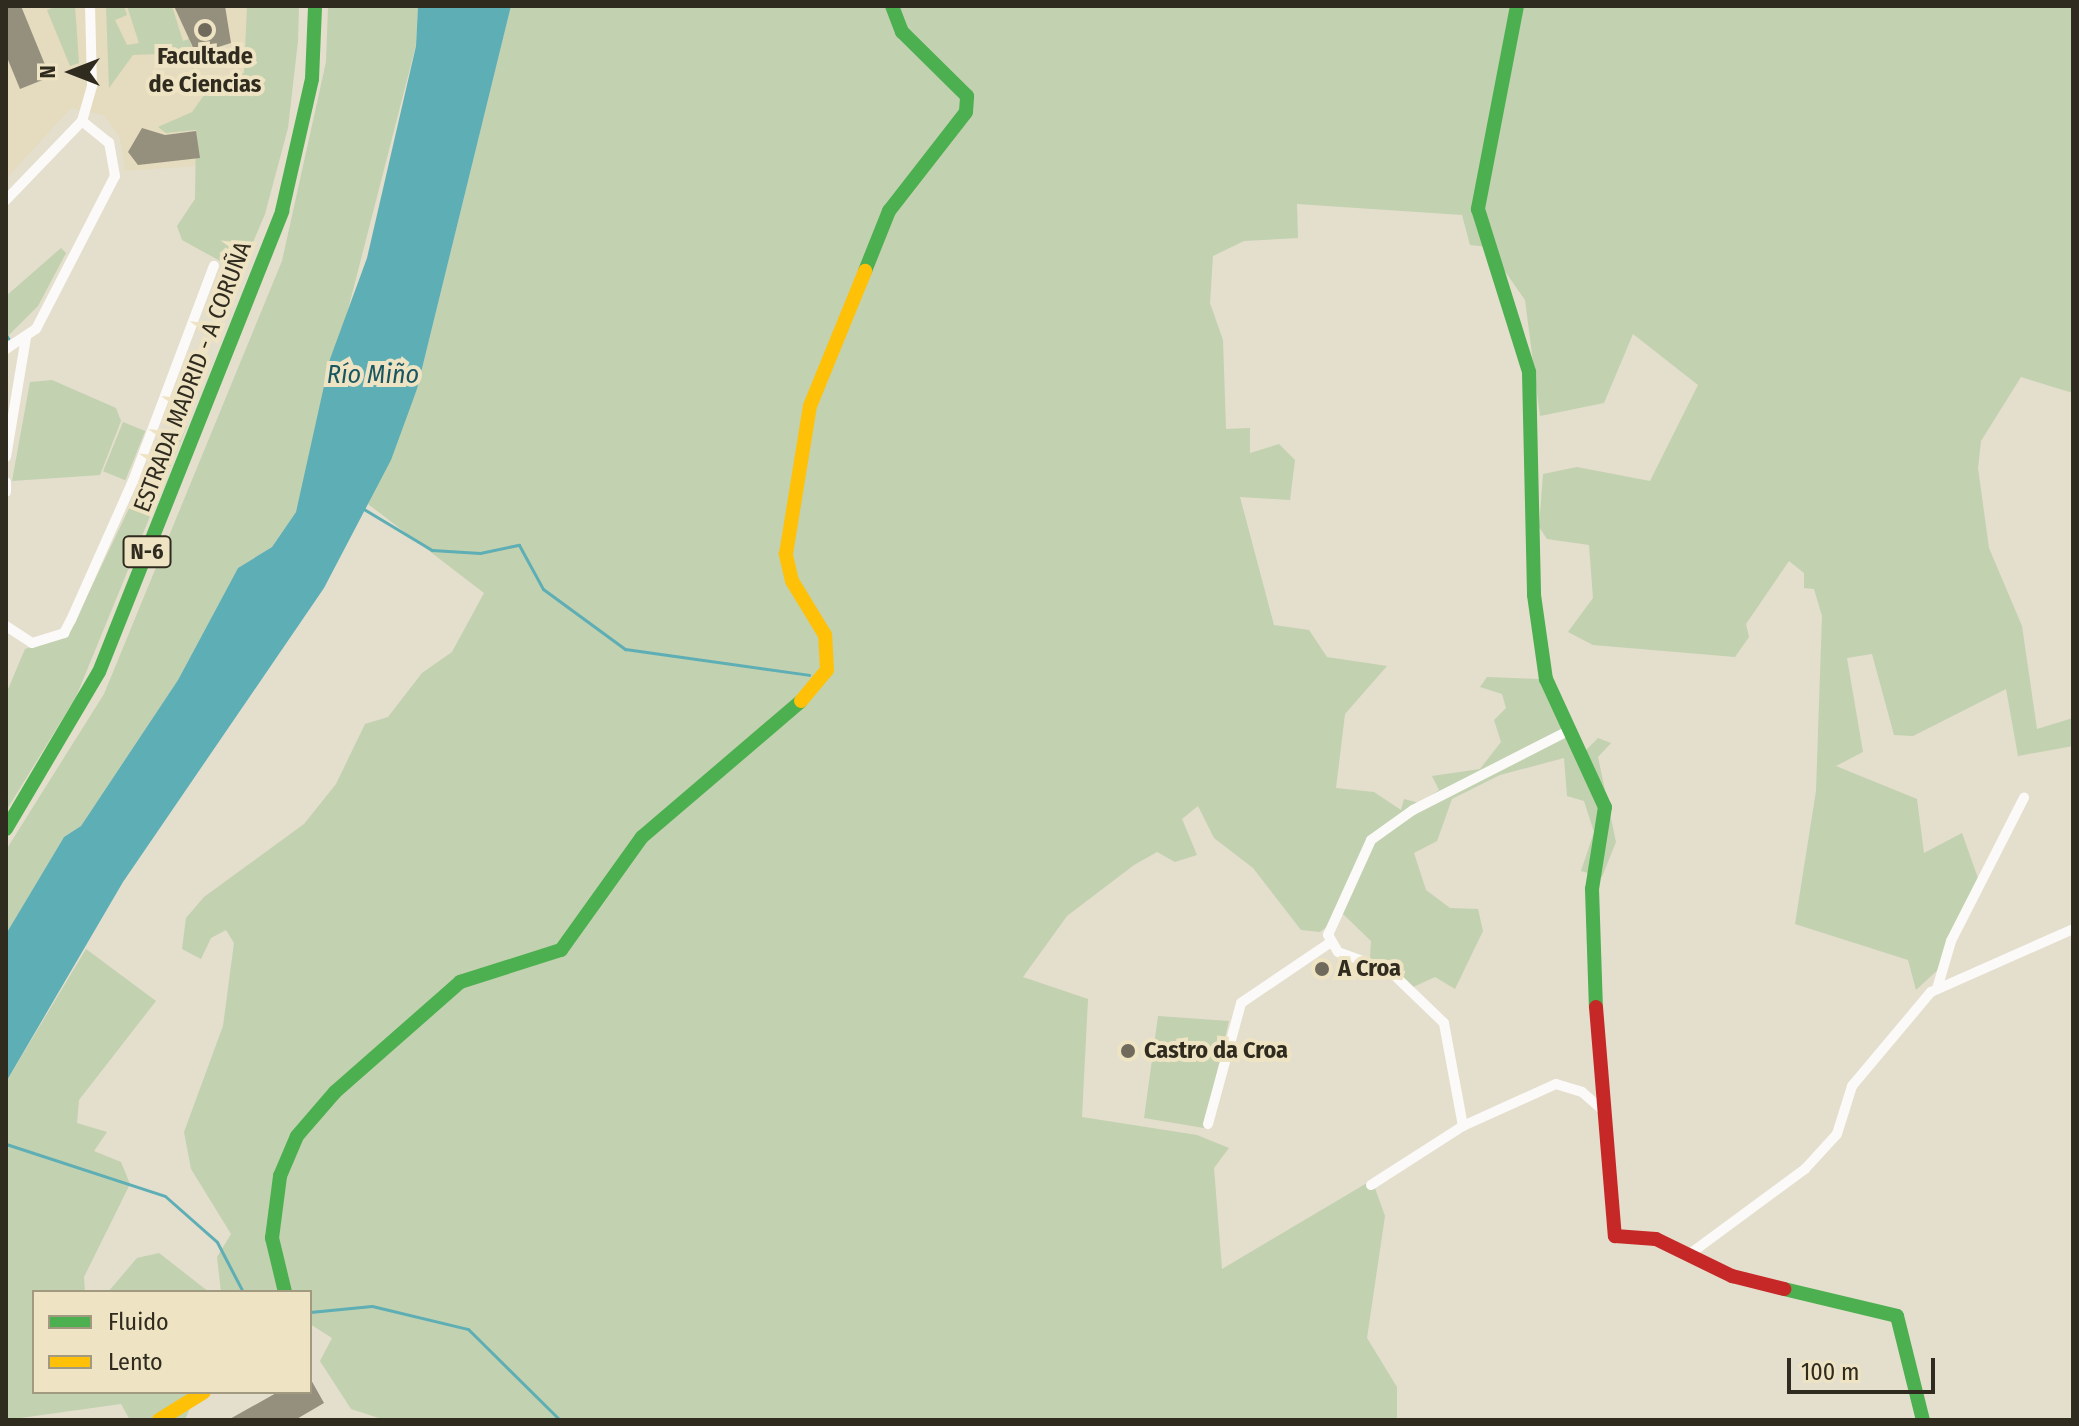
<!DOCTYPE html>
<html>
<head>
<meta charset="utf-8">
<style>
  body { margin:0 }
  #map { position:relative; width:2079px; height:1426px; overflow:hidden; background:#e4decd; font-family:"Fira Sans Condensed",sans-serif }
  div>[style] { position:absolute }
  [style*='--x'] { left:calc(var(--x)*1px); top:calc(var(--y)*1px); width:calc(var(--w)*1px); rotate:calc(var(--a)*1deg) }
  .built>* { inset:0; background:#e5dbbe }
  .green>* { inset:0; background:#c2d1af; transform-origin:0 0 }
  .water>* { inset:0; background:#5eaeb5 }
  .stream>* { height:3px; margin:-1.5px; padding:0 1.5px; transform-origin:1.5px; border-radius:1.5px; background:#5eaeb5 }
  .building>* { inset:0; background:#958f7d }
  .street>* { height:10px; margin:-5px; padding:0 5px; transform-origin:5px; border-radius:5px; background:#fbfaf8 }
  .fast>* { height:14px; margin:-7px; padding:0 7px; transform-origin:7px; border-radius:7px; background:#4caf50 }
  .slow>* { height:14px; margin:-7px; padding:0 7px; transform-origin:7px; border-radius:7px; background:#ffc107 }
  .jam>* { height:14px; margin:-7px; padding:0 7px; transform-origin:7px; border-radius:7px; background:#c62828 }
  .dots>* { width:22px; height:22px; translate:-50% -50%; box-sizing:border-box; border:4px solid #eee3c3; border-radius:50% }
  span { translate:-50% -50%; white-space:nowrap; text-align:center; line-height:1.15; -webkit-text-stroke:8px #eee3c3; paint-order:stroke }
  .shield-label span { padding:2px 6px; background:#eee3c3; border:2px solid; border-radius:6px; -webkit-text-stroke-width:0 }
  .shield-label { font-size:22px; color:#302b1f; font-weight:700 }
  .poi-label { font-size:24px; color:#302b1f; font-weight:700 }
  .left { translate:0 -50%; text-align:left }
  .street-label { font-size:24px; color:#302b1f }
  .water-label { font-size:26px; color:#195660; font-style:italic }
  .frame { position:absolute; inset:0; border:8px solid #302b1f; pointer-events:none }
  .legend { position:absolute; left:32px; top:1290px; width:280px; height:104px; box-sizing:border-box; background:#eee3c3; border:2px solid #a29981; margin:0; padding:10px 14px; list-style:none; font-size:24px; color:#302b1f }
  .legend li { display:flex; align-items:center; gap:16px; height:40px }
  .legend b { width:40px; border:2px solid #a29981 }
  .north { position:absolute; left:32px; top:32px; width:80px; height:80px; -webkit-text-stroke:6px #eee3c3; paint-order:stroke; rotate:270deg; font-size:22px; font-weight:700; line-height:32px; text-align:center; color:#302b1f }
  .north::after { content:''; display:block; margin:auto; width:28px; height:36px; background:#302b1f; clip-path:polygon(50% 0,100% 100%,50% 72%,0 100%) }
  .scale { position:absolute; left:1787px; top:1358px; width:148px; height:36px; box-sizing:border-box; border:4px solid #302b1f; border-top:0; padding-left:10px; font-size:24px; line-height:28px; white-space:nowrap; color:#302b1f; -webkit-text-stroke:6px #eee3c3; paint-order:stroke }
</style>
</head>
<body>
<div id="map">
  <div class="built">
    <i style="clip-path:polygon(6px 6px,247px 6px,244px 73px,213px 84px,192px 112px,197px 166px,125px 171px,120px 138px,104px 115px,71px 108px,6px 179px)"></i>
  </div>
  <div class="green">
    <i style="clip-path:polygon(57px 6px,75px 6px,79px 63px,70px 66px,47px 10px)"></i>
    <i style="clip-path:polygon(106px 6px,124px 6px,127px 15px,115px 20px,127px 45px,139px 43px,127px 6px,172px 6px,183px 41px,189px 39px,195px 56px,210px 51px,213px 58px,192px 69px,186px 53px,133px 55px,109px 88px)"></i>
    <i style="clip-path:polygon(247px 6px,299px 6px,298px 41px,288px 128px,265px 214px,219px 322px,222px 262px,182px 240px,177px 226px,195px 199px,196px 130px,166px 133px,158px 127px,192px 112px,212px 84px,244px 73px)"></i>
    <i style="clip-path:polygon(328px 6px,418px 6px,416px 45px,296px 512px,272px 547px,238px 568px,178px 680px,81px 826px,64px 837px,6px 934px,6px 850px,104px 694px,282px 261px,326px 62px)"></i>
    <i style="clip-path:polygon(511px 6px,2073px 6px,2073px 393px,2021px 377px,1981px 441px,1978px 468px,1989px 548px,2022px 626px,2037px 729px,2073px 718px,2073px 746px,2018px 756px,2006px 689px,1913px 736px,1894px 735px,1872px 654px,1847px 658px,1863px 752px,1836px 766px,1917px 799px,1924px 853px,1962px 833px,1979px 881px,1943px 965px,1916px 990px,1908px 960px,1795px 924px,1816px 791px,1822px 616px,1814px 589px,1804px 588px,1804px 573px,1789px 561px,1746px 624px,1749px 637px,1735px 657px,1593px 645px,1568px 632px,1593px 598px,1589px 545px,1547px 539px,1539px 527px,1543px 474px,1577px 467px,1650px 481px,1698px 385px,1633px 334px,1604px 403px,1540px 416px,1525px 300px,1488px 247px,1470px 245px,1462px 215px,1297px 204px,1298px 238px,1244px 241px,1213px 256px,1210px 303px,1223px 340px,1226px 429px,1250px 428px,1250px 453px,1279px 444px,1295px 460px,1290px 500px,1240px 497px,1274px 625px,1309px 630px,1327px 657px,1387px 666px,1345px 714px,1336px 788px,1374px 792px,1401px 810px,1404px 799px,1419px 803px,1439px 790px,1432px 776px,1480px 769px,1501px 742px,1494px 720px,1506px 708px,1502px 694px,1480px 687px,1487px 677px,1540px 679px,1585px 751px,1598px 738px,1611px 743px,1598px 757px,1616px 842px,1602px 877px,1581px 871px,1594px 832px,1584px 801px,1567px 796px,1564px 758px,1500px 775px,1452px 799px,1437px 841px,1414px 853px,1426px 890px,1450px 908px,1478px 909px,1483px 931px,1455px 989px,1435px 977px,1411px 988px,1370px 958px,1371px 941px,1343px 914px,1320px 932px,1301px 930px,1253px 868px,1214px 838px,1198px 806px,1182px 819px,1197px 855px,1175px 862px,1157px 852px,1134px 865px,1067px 916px,1023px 977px,1088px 999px,1082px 1117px,1197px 1135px,1229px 1148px,1214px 1168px,1222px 1269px,1372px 1180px,1385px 1216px,1367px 1338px,1397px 1387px,1397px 1420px,385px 1420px,351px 1409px,320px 1361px,332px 1338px,310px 1324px,310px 1292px,221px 1292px,217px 1257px,231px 1234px,191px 1169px,184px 1132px,223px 1026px,234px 943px,226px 930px,211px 938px,201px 959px,182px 949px,186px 918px,204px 897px,304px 824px,336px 784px,365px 724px,388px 717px,422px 673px,452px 652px,484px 593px,368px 504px,417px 389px)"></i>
    <i style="clip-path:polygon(61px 248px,66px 253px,38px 306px,6px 338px,6px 296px)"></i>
    <i style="clip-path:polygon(52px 380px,116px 408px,121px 421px,100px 475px,12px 481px,30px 382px)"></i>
    <i style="left:123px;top:422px;width:24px;height:53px;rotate:22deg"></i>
    <i style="clip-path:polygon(187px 426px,76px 697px,6px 811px,6px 694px,25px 649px,70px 632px,165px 433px)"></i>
    <i style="clip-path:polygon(86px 949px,156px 1001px,79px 1100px,77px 1123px,107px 1132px,94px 1151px,121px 1162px,130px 1184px,84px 1277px,85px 1292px,34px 1292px,34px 1392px,196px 1392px,185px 1420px,130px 1420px,121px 1404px,6px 1420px,6px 1082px)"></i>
    <i style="clip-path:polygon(1158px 1016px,1229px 1021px,1204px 1128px,1144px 1118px)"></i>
    <i style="clip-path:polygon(159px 1253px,209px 1292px,108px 1292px,137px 1258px)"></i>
  </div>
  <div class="water">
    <i style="clip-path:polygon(418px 6px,511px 6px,417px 389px,391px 460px,324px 588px,123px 882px,6px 1082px,6px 934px,64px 837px,81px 826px,178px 680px,238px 568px,272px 547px,296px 512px,330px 359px,367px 258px,416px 46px)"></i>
  </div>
  <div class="stream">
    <i style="--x:6;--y:335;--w:4;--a:56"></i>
    <i style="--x:362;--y:508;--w:82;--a:31"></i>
    <i style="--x:432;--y:550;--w:48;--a:3.6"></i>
    <i style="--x:480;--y:553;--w:40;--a:-12"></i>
    <i style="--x:519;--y:545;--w:50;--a:61.4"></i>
    <i style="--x:543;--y:589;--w:102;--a:36.2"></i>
    <i style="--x:625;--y:649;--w:186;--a:8"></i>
    <i style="--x:6;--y:1144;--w:167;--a:18.1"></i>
    <i style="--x:165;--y:1196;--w:69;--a:41.5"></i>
    <i style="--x:217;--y:1242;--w:56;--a:62.5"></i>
    <i style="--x:310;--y:1312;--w:62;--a:-5.5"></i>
    <i style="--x:372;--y:1306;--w:99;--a:13.5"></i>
    <i style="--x:468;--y:1329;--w:129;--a:44.7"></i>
  </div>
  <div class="building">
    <i style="clip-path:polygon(6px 6px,21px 6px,50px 77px,20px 89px,6px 55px)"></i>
    <i style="clip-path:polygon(174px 6px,225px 6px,231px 43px,196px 54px)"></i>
    <i style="clip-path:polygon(142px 128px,165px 135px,196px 131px,200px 158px,138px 165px,128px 152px)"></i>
    <i style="clip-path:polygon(310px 1378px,324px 1403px,295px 1420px,228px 1420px,278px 1392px,310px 1392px)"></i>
  </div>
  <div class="street">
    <i style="--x:6;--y:200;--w:110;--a:-46.1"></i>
    <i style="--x:82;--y:121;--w:36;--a:-74"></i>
    <i style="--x:92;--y:86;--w:80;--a:-91.4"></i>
    <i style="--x:6;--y:349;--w:36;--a:-34"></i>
    <i style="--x:36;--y:329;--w:172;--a:-62.7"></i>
    <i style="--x:115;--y:176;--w:34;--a:-100"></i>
    <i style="--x:109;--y:143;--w:35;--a:-141"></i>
    <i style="--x:6;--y:457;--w:122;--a:-80.5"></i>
    <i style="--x:6;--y:482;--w:10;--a:90"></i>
    <i style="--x:6;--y:626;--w:31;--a:33"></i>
    <i style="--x:32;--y:643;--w:34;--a:-17"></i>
    <i style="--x:64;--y:633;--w:15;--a:-62"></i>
    <i style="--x:71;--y:620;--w:152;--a:-66"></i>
    <i style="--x:133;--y:481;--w:230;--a:-69.4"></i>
    <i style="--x:1937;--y:989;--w:50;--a:-73.7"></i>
    <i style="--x:1951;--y:941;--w:161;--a:-63"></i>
    <i style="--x:1208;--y:1124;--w:125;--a:-74.7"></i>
    <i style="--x:1241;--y:1003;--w:105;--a:-34.1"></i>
    <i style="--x:1463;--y:1126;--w:105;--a:-100.5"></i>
    <i style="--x:1444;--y:1023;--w:75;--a:-136.1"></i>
    <i style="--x:1390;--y:971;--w:55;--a:-159.9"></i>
    <i style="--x:1338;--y:952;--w:20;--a:-120"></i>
    <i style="--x:1328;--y:935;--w:104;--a:-65.6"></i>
    <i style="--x:1371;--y:840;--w:52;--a:-35.5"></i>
    <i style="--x:1413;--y:810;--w:172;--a:-27"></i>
    <i style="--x:1371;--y:1185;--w:109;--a:-32.7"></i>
    <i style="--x:1463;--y:1126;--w:102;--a:-24.3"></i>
    <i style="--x:1556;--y:1084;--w:27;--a:17"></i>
    <i style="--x:1582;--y:1092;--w:29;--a:41"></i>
    <i style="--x:1691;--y:1253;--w:142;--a:-36.4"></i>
    <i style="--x:1805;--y:1169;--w:47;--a:-47.6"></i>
    <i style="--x:1837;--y:1134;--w:50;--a:-72.6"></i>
    <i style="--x:1852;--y:1086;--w:123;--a:-50"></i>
    <i style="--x:1931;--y:992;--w:155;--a:-23.9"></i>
  </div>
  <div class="fast">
    <i style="--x:1517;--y:6;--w:207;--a:100.9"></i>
    <i style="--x:1478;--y:209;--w:171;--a:72.6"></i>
    <i style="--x:1529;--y:372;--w:223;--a:88.7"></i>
    <i style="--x:1534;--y:595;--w:85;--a:81.9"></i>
    <i style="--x:1546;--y:679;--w:141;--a:65.3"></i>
    <i style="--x:1605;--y:807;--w:83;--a:99"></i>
    <i style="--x:1592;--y:889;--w:118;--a:88.1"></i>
    <i style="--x:865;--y:271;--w:65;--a:-68.2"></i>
    <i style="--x:889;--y:211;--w:125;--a:-52.1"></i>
    <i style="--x:966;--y:112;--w:16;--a:-86"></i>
    <i style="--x:967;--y:96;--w:91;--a:-135.4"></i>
    <i style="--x:902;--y:32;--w:28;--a:-111"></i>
    <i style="--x:6;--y:829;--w:182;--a:-59.4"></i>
    <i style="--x:99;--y:672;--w:496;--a:-68.3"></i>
    <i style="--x:282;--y:211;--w:135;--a:-77.2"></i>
    <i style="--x:312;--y:79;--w:73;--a:-87.6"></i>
    <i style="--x:1784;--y:1289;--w:116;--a:13.4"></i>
    <i style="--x:1897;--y:1316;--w:107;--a:76"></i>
    <i style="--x:285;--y:1292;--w:56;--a:-103.5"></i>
    <i style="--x:272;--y:1238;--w:63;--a:-82.6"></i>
    <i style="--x:280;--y:1176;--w:43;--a:-67"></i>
    <i style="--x:297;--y:1136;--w:58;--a:-49.2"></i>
    <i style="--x:335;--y:1092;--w:167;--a:-41.3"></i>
    <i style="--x:460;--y:982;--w:106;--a:-17.6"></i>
    <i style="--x:561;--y:950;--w:139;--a:-54.4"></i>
    <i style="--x:642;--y:837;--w:209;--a:-40.5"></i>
  </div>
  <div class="slow">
    <i style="--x:801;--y:701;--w:40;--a:-50"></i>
    <i style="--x:827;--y:670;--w:35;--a:-93"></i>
    <i style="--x:825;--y:635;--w:63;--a:-121.4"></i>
    <i style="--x:792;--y:581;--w:28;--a:-103"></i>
    <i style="--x:786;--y:554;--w:150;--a:-80.8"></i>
    <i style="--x:810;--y:406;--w:146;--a:-67.8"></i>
    <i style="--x:159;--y:1420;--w:53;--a:-31.9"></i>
  </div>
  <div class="jam">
    <i style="--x:1596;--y:1007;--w:230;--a:85.3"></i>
    <i style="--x:1615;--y:1236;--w:41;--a:4.2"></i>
    <i style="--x:1656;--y:1239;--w:85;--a:26"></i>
    <i style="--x:1732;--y:1276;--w:54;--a:14"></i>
  </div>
  <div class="dots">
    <i style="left:205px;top:30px;background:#6f6a5c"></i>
    <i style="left:1322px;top:969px;background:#6f6a5c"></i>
    <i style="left:1128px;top:1051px;background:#6f6a5c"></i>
  </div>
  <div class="shield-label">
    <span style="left:147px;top:552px">N-6</span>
  </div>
  <div class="poi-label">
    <span style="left:205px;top:71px">Facultade<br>de Ciencias</span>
    <span class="left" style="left:1338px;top:969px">A Croa</span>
    <span class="left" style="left:1144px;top:1051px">Castro da Croa</span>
  </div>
  <div class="street-label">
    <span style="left:193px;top:377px;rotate:-69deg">ESTRADA MADRID - A CORUÑA</span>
  </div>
  <div class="water-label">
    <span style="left:373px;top:375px">Río Miño</span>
  </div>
  <div class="frame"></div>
  <ul class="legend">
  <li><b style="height:10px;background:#4caf50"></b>Fluido</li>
  <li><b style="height:10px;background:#ffc107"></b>Lento</li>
  </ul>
  <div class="north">N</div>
  <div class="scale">100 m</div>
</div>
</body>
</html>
